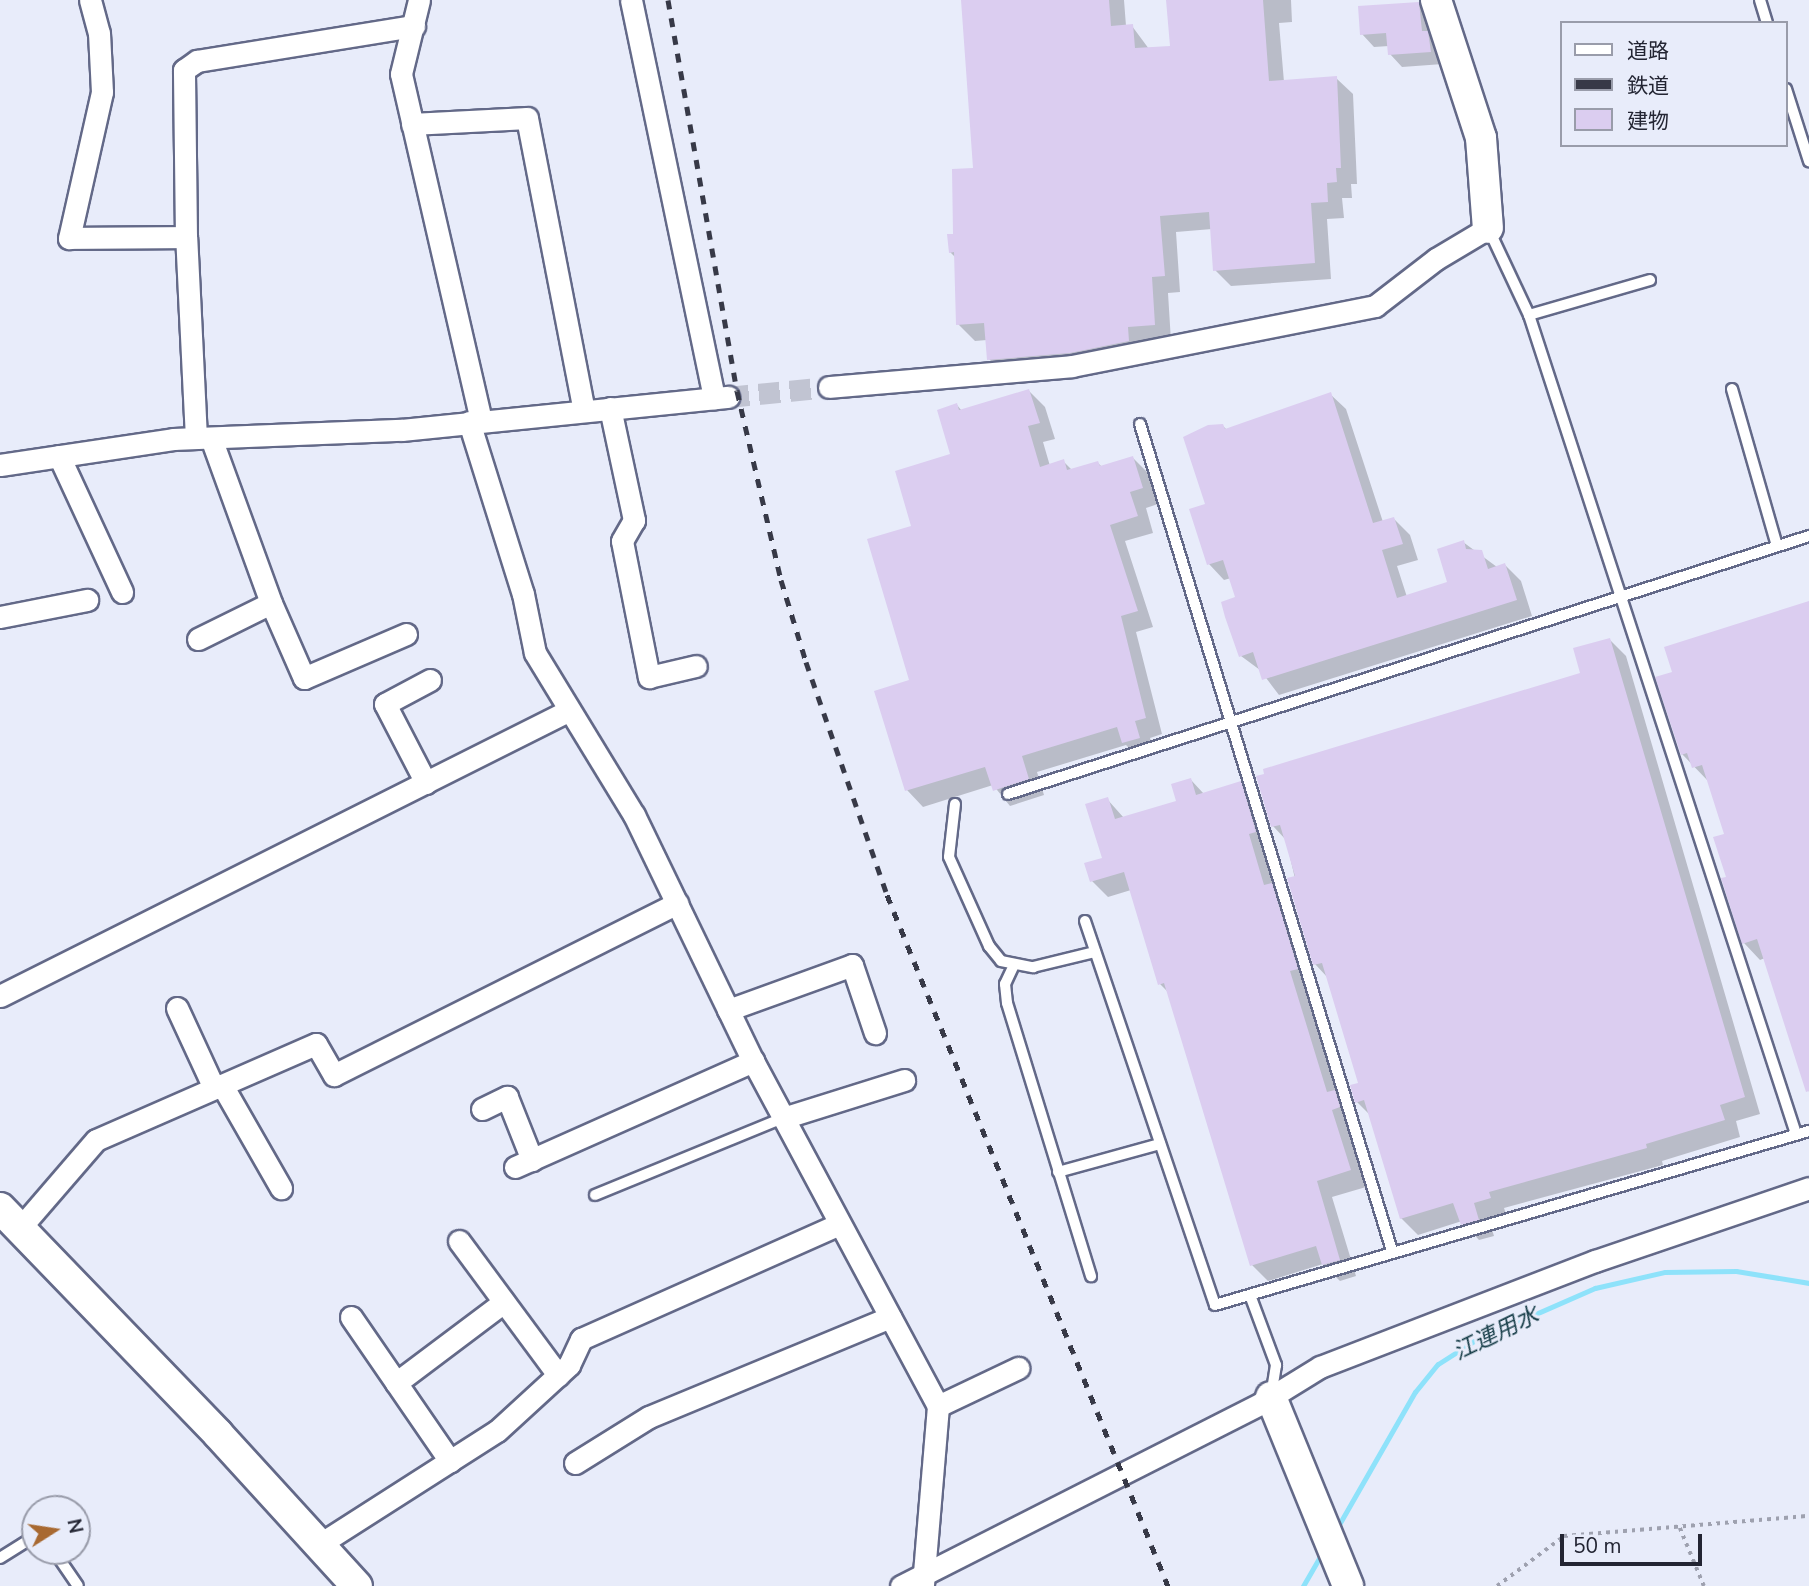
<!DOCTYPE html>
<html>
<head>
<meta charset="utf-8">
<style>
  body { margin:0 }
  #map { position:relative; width:1809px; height:1586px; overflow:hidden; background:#e8ecfa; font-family:"Nunito Sans","Noto Sans JP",sans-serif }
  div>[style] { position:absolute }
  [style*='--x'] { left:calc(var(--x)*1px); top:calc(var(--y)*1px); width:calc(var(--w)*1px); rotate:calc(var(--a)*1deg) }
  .shadow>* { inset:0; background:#0003 }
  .stream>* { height:5px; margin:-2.5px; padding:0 2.5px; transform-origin:2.5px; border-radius:2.5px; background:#8ee2fa }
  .building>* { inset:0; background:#dbcdf0 }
  .street-tunnel>* { height:21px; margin-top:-10.5px; transform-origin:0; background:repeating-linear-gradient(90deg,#c1c4d2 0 21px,transparent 0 31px) }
  .path>* { height:3.5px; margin-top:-1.75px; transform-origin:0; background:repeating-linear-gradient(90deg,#9ea1af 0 3.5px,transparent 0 8.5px) }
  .roads { filter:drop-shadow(2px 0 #636988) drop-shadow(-2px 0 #636988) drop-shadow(0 2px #636988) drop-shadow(0 -2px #636988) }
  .lane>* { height:10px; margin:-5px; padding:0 5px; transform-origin:5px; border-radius:5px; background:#fff }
  .street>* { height:21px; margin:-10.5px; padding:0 10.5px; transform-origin:10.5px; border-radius:10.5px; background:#fff }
  .secondary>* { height:30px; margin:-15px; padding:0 15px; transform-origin:15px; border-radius:15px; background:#fff }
  .rail>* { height:5px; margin-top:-2.5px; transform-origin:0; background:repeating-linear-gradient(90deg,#373947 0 9px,transparent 0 18px) }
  span { translate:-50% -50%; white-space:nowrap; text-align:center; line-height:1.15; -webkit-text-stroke:6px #e8ecfa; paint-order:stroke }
  .water-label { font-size:23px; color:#153c47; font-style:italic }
  .legend { position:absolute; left:1560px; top:21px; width:228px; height:126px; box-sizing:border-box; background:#e8ecfa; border:2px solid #999caa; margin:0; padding:9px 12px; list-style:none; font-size:21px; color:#232533 }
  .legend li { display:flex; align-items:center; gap:14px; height:35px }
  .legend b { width:35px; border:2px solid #999caa }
  .north { position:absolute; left:21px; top:1495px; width:70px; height:70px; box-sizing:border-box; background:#e8ecfa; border:2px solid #999caa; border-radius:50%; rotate:78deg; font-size:19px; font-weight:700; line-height:28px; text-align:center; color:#232533 }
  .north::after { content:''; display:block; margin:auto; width:24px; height:32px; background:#a86931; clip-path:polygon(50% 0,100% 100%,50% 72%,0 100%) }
  .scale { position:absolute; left:1560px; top:1534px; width:142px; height:32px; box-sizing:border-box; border:4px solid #232533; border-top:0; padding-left:9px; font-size:21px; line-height:24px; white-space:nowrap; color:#232533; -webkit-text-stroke:5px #e8ecfa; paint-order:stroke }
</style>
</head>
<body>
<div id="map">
  <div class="shadow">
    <i style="clip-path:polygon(963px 0,1124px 0,1126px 26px,1132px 26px,1149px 49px,1171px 47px,1168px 0,1291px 0,1292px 22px,1279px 23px,1284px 82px,1336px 78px,1353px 94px,1357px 184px,1351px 184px,1352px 198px,1342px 198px,1344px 218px,1327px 219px,1331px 279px,1231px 286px,1215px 270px,1212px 229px,1176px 232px,1180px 292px,1168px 293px,1171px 341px,1005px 376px,989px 359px,987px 340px,975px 341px,958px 324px,956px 258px,950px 252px,975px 169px)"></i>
    <i style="clip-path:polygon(1418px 3px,1431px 16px,1443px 64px,1402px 67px,1390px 54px,1389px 46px,1374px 47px,1362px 34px)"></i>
    <i style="clip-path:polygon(1029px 391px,1045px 407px,1055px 439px,1043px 442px,1050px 466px,1063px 461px,1072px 470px,1098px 463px,1102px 467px,1133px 458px,1149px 474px,1158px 504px,1146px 508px,1153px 533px,1125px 541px,1153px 627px,1136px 632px,1162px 734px,1150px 738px,1155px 754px,1140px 759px,1126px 745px,1037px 772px,1044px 795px,1010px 806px,993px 785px,923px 807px,907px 790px,913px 527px,952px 455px,957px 405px,962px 411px)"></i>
    <i style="clip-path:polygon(1330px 394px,1346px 409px,1383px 522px,1394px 519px,1410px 535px,1418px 560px,1397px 566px,1407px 597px,1449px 583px,1463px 542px,1497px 567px,1505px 565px,1521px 581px,1532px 616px,1279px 695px,1260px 670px,1241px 656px,1237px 598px,1231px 578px,1224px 580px,1209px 564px,1207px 505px,1223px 426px,1227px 430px)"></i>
    <i style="clip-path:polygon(1809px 603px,1809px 1092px,1765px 958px,1760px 960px,1744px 943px,1728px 878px,1726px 835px,1709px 782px,1682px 754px,1675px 673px)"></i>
    <i style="clip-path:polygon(1609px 639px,1626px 656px,1760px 1114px,1736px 1121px,1740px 1137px,1662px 1161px,1663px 1165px,1504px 1208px,1506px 1214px,1489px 1220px,1494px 1236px,1479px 1240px,1462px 1221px,1418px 1235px,1401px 1218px,1370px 1115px,1357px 1102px,1360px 1084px,1328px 978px,1315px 964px,1286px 840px,1273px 826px,1583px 674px)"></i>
    <i style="clip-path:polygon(1191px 780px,1204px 794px,1240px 783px,1256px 799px,1271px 848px,1264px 850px,1276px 890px,1287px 901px,1313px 985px,1305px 987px,1338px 1096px,1350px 1108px,1355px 1123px,1347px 1126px,1366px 1187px,1332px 1197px,1356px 1276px,1340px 1281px,1323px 1264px,1268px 1281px,1252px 1265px,1169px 993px,1160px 984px,1131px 890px,1108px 897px,1092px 881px,1104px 859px,1107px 799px,1124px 818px,1178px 802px)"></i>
  </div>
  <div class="stream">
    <i style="--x:1337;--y:1528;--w:157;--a:-60.2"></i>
    <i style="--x:1415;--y:1392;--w:36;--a:-51"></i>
    <i style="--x:1438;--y:1364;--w:43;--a:-32.6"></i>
    <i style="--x:1474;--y:1341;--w:132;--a:-23.7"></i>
    <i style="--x:1595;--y:1288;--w:72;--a:-12.9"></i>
    <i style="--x:1665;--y:1272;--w:71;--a:-0.8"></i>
    <i style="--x:1736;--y:1271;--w:74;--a:9.3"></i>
    <i style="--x:1303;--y:1586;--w:39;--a:-60"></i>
  </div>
  <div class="building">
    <i style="clip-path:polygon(961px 0,1109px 0,1111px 26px,1133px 24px,1135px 48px,1170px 46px,1166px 0,1263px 0,1269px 81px,1337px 76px,1341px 168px,1336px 168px,1337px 182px,1327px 183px,1328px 202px,1311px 203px,1315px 263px,1213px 271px,1209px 212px,1160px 216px,1165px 276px,1152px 277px,1155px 325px,1128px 327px,1129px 341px,1070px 353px,987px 360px,984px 323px,956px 325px,954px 252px,949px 253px,947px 234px,953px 234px,952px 169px,973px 168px)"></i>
    <i style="clip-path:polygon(1419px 2px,1422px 31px,1428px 31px,1431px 52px,1388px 55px,1386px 33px,1360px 35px,1358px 6px)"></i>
    <i style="clip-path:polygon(1029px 389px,1040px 423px,1028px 426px,1040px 467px,1064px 459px,1067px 470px,1098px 461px,1100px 466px,1133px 456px,1143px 488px,1130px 492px,1138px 516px,1110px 525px,1138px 611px,1121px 616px,1146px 718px,1135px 721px,1140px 738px,1122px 743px,1117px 727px,1022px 756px,1029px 779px,1004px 787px,993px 791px,985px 767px,905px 791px,874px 691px,909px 680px,867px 539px,911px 526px,895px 471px,950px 454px,937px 410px,957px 403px,959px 410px)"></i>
    <i style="clip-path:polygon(1331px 392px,1373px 523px,1394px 517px,1403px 544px,1382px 550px,1397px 598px,1447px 582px,1437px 549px,1464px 540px,1466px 549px,1482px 550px,1488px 569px,1505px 563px,1517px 600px,1262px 680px,1253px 652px,1239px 657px,1225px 617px,1221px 602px,1235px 597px,1223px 560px,1207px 565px,1189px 509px,1205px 504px,1183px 437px,1208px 425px,1223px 424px,1225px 429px)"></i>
    <i style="clip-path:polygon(1809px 601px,1809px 1091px,1806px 1092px,1757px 939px,1742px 944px,1721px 878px,1726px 877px,1713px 837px,1724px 834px,1702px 765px,1692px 768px,1687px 753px,1681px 755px,1655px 677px,1672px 672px,1664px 647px)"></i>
    <i style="clip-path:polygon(1610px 638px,1745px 1097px,1720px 1105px,1725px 1120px,1646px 1144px,1647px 1148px,1489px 1192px,1491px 1198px,1474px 1203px,1479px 1220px,1461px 1225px,1453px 1203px,1400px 1219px,1364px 1100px,1355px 1103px,1350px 1085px,1358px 1083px,1322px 963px,1313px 965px,1287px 878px,1295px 876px,1280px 825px,1271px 827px,1256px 776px,1264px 774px,1263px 769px,1580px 673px,1573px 648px)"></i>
    <i style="clip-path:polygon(1191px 778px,1196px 795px,1241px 781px,1256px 832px,1249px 834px,1264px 885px,1272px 883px,1298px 969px,1290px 971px,1327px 1092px,1335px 1090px,1340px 1107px,1332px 1110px,1351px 1170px,1317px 1181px,1340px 1260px,1322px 1265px,1316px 1246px,1250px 1266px,1164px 983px,1158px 985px,1124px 872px,1090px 882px,1084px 863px,1102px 858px,1085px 804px,1108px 797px,1115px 819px,1176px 801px,1171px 784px)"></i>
  </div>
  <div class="street-tunnel">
    <i style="--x:728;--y:397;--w:101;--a:-5.7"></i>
  </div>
  <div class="path">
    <i style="--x:1680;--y:1528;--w:63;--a:67.5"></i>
    <i style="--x:1497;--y:1586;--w:84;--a:-36.7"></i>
    <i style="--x:1564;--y:1536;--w:246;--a:-4.7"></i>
  </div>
  <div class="roads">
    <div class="lane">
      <i style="--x:1760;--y:0;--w:24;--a:73"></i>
      <i style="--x:1786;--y:89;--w:76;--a:72.3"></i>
      <i style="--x:1489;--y:230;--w:94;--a:64.8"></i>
      <i style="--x:1529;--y:315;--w:861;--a:71.94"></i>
      <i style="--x:1529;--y:315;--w:126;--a:-16.1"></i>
      <i style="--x:1732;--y:389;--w:163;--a:74"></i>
      <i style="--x:1140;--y:424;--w:865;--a:73.05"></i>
      <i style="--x:1008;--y:794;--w:842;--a:-17.85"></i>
      <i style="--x:955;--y:804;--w:53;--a:96.5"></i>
      <i style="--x:949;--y:857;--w:98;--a:65.8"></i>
      <i style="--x:989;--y:946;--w:19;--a:51"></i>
      <i style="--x:1001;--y:961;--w:33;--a:11"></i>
      <i style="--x:1033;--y:967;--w:64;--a:-13.6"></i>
      <i style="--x:1085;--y:921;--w:405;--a:71.3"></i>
      <i style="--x:1215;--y:1305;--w:619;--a:-16.33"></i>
      <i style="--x:1013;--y:967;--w:19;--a:115"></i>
      <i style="--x:1005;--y:984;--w:19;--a:84"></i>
      <i style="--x:1007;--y:1003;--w:286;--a:72.9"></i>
      <i style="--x:1058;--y:1172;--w:106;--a:-15.4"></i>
      <i style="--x:595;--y:1195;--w:203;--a:-22.3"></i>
      <i style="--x:1250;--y:1295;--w:75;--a:69.6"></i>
      <i style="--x:1276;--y:1365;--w:31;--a:99"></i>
      <i style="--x:54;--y:1551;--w:42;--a:55.6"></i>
      <i style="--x:0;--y:1558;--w:41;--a:-32.2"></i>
    </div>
    <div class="street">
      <i style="--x:90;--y:0;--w:34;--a:75"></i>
      <i style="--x:99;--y:33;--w:59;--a:87.1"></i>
      <i style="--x:102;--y:92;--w:150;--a:102.7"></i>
      <i style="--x:69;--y:238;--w:117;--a:-0.5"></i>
      <i style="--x:419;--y:0;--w:76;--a:103.7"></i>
      <i style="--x:401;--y:74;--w:356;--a:77"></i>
      <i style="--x:631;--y:0;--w:407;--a:78.2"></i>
      <i style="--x:412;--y:124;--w:115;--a:-3"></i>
      <i style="--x:527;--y:118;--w:298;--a:79"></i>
      <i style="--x:829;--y:387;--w:244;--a:-4.9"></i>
      <i style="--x:1072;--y:366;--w:309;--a:-11.2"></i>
      <i style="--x:1375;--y:306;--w:77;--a:-37.6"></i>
      <i style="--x:1436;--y:259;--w:61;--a:-30.8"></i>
      <i style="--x:610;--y:408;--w:115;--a:77.9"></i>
      <i style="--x:634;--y:520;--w:24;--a:120"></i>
      <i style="--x:622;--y:541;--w:139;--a:78.8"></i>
      <i style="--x:649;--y:677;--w:48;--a:-13.2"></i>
      <i style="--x:469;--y:422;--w:180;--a:72.6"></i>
      <i style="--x:523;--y:594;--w:60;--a:78.5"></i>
      <i style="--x:535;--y:653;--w:190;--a:58.6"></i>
      <i style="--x:634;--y:815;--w:273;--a:64.2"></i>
      <i style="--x:753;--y:1061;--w:391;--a:61.8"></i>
      <i style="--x:938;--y:1406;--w:181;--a:94.8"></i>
      <i style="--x:196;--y:438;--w:201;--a:-92.8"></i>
      <i style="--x:186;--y:237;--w:167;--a:-90.7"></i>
      <i style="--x:184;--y:70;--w:16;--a:-35"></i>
      <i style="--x:197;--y:61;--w:220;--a:-9.2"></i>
      <i style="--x:211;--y:438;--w:176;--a:70"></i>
      <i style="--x:271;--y:603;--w:82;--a:66.3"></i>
      <i style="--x:304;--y:678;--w:111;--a:-23.3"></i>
      <i style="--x:59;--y:456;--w:150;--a:65.1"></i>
      <i style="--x:0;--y:465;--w:175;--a:-8.5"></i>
      <i style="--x:173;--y:439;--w:229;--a:-2.3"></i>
      <i style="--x:402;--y:430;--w:328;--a:-5.8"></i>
      <i style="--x:0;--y:617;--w:89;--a:-11.1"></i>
      <i style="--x:198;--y:639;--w:81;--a:-26.3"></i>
      <i style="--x:426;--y:783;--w:89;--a:-117.4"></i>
      <i style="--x:385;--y:704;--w:51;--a:-28.1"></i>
      <i style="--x:0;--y:996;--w:635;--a:-26.65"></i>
      <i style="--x:177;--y:1008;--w:88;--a:65.2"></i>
      <i style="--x:728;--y:1010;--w:132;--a:-19.9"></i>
      <i style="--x:852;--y:965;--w:72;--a:71.3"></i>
      <i style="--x:222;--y:1085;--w:119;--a:60.2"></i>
      <i style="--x:482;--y:1109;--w:28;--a:-26"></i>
      <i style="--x:507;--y:1097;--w:68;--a:68.4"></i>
      <i style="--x:783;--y:1118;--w:127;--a:-17.4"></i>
      <i style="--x:515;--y:1167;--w:261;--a:-24"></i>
      <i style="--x:20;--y:1228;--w:116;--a:-49.2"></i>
      <i style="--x:96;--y:1140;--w:240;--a:-23.6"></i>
      <i style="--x:316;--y:1044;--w:36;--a:60"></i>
      <i style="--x:334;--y:1075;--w:384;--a:-26.6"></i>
      <i style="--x:459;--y:1241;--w:167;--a:53.5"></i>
      <i style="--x:351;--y:1317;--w:175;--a:55.5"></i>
      <i style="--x:396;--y:1383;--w:135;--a:-36.9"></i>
      <i style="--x:938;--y:1406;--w:89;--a:-25.4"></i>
      <i style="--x:575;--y:1463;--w:87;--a:-31.9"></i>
      <i style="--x:649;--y:1417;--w:261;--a:-22.5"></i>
      <i style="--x:320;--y:1544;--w:210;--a:-32.6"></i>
      <i style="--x:497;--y:1431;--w:98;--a:-42.5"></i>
      <i style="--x:569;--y:1365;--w:29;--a:-65"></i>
      <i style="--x:581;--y:1339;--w:282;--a:-24"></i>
      <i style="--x:901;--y:1586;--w:406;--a:-26.9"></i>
      <i style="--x:1263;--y:1402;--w:67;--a:-31.6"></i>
      <i style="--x:1320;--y:1367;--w:295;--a:-21.1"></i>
      <i style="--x:1595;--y:1261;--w:226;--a:-18.8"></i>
    </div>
    <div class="secondary">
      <i style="--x:1436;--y:0;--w:145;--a:71.9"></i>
      <i style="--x:1481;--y:138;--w:90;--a:85.6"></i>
      <i style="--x:0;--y:1208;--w:314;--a:46"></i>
      <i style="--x:218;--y:1434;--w:206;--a:47.6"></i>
      <i style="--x:1271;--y:1397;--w:204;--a:67.8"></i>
    </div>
  </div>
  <div class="rail">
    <i style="--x:668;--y:0;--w:397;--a:80"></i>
    <i style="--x:737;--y:391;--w:194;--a:76.9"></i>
    <i style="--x:781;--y:580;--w:86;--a:73"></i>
    <i style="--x:806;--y:662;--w:247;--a:70.8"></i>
    <i style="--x:887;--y:895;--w:746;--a:67.87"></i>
  </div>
  <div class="water-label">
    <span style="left:1496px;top:1334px;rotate:-26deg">江連用水</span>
  </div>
  <ul class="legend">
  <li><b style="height:9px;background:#fff"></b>道路</li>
  <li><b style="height:9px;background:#373947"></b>鉄道</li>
  <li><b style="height:19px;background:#dbcdf0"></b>建物</li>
  </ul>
  <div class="north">N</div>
  <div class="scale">50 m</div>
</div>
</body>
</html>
